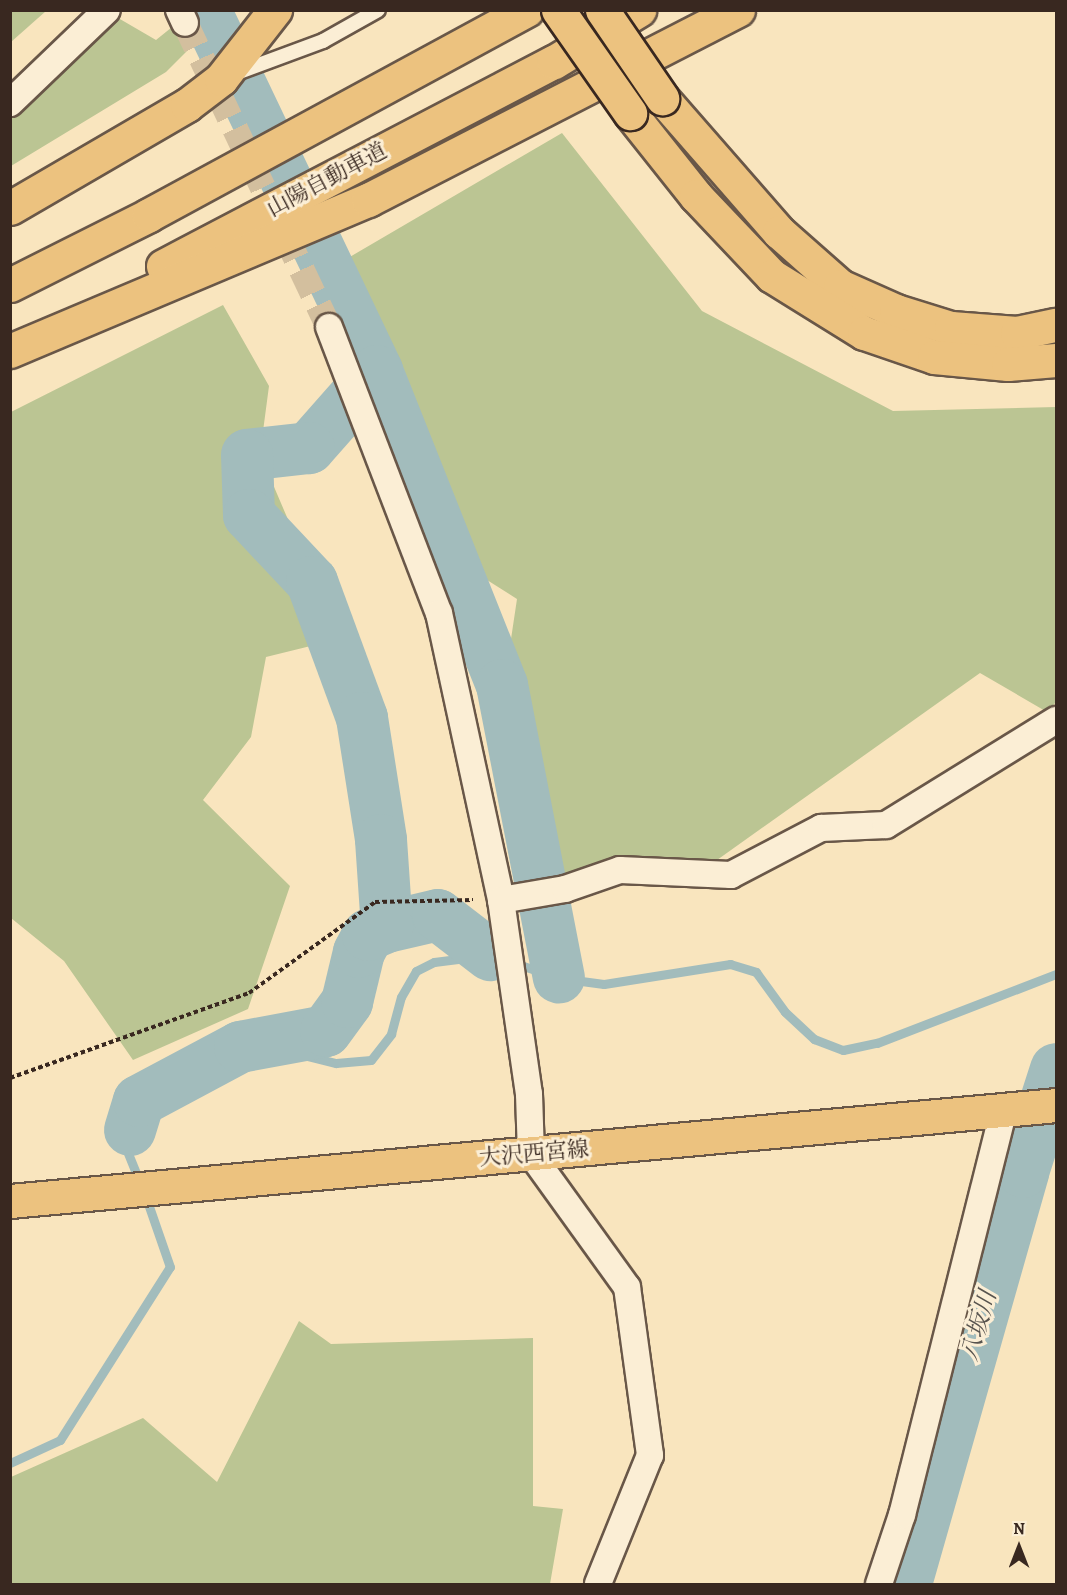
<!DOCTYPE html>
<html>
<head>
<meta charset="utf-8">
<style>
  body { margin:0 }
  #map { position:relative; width:1067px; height:1595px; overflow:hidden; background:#f9e5be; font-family:Alegreya,"Noto Serif JP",serif }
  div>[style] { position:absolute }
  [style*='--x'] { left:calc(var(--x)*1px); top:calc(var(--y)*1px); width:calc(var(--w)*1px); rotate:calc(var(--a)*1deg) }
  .green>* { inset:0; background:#bbc593 }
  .stream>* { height:9px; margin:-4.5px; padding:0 4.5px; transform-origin:4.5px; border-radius:4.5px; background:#a2bcbc }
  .river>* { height:52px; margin:-26px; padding:0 26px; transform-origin:26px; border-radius:26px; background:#a2bcbc }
  .minor-tunnel>* { height:26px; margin-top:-13px; transform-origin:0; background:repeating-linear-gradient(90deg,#d3bf9e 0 26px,transparent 0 39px) }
  .path>* { height:4px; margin-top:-2px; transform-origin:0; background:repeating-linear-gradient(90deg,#392820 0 4.5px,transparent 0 7.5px) }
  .roads { filter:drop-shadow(2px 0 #695748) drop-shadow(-2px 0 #695748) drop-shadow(0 2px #695748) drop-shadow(0 -2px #695748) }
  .service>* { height:14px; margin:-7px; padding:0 7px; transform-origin:7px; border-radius:7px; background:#fbeed5 }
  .minor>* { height:26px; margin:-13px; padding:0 13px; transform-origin:13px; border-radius:13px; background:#fbeed5 }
  .primary>* { height:33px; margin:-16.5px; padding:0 16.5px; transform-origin:16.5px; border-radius:16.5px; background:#ecc27f }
  .motorway>* { height:33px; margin:-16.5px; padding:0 16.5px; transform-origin:16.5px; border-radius:16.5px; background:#ecc27f }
  .bridges { filter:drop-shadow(2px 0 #392820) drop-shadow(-2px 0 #392820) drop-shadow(0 2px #392820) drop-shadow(0 -2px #392820) }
  .motorway-bridge>* { height:33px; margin:-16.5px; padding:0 16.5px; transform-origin:16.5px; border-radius:16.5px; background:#ecc27f }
  span { translate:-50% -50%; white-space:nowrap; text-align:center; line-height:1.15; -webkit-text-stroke:6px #fbeed5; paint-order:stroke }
  .street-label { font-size:22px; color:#392820 }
  .water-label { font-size:24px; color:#58544f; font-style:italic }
  .frame { position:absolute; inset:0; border:12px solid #392820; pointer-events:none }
  .north { position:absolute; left:989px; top:1517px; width:60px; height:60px; -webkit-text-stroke:4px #fbeed5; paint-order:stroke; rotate:0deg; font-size:16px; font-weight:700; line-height:24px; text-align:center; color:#392820 }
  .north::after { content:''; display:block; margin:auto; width:21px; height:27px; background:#392820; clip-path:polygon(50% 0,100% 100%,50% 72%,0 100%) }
</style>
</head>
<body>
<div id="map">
  <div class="green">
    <i style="clip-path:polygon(11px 10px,46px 10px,46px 11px,11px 42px)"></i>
    <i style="clip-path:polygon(192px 11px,227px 11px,166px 72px,11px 166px,11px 115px,113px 15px,156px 40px)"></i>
    <i style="clip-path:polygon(562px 133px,702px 311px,893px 411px,1056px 407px,1056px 702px,1047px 712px,980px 673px,703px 870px,559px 882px,508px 659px,517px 599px,468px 568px,348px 258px)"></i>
    <i style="clip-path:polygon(223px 305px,269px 386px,260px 454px,339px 639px,266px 657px,251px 737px,203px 800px,290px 886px,248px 1009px,133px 1060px,64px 961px,11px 918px,11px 412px)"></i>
    <i style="clip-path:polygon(299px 1321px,331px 1344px,533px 1338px,533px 1506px,563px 1509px,550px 1584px,11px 1584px,11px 1477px,143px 1418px,217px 1482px)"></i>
  </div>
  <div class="stream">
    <i style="--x:140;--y:1183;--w:40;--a:-112"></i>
    <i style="--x:125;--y:1146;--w:17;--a:-73"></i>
    <i style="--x:130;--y:1130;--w:22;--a:-43"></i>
    <i style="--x:146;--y:1115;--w:122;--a:-25.7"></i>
    <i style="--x:256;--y:1062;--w:44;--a:-10.5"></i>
    <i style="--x:299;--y:1054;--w:38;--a:14"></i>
    <i style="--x:336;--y:1063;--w:35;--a:-5"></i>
    <i style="--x:371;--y:1060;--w:33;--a:-52"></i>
    <i style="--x:391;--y:1034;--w:38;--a:-75"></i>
    <i style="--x:401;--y:997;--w:30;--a:-60"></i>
    <i style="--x:416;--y:971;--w:20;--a:-27"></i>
    <i style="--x:434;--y:962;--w:56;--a:-7.1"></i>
    <i style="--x:490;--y:955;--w:73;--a:18.4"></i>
    <i style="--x:559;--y:978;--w:45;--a:7.6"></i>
    <i style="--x:604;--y:984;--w:128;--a:-9"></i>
    <i style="--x:730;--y:964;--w:27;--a:17"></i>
    <i style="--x:756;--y:972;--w:49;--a:54.1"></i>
    <i style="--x:785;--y:1012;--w:40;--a:43"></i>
    <i style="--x:814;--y:1039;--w:31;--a:21"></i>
    <i style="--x:843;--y:1050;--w:35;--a:-12"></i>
    <i style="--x:877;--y:1043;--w:192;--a:-21.1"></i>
    <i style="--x:10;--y:1463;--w:55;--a:-24.7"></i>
    <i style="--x:60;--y:1440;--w:205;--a:-57.6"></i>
    <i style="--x:170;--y:1267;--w:76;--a:-109.1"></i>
  </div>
  <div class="river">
    <i style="--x:205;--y:10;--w:400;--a:64.5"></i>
    <i style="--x:377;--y:371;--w:338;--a:68.3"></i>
    <i style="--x:502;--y:685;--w:298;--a:79"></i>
    <i style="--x:377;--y:371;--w:103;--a:131.4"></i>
    <i style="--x:309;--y:448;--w:62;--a:173.6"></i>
    <i style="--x:247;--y:455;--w:60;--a:88.1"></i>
    <i style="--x:249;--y:515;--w:92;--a:46.8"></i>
    <i style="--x:312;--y:582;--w:145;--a:69.8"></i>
    <i style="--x:362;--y:718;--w:123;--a:81.1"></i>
    <i style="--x:381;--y:840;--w:87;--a:86.1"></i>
    <i style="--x:387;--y:927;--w:52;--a:-13.2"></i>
    <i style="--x:438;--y:915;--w:66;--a:37.6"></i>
    <i style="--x:130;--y:1130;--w:30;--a:-73"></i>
    <i style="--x:139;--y:1101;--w:115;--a:-28.1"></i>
    <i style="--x:240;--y:1047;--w:87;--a:-10.5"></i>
    <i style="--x:326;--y:1031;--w:36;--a:-54"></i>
    <i style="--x:347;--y:1002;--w:51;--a:-76.5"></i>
    <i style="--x:359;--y:952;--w:19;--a:-62"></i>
    <i style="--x:368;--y:935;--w:21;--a:-23"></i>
    <i style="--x:906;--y:1584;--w:428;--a:-74.1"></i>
    <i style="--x:1023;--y:1172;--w:108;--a:-72.2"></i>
  </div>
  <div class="minor-tunnel">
    <i style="--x:185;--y:23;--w:336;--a:64.7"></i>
  </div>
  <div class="path">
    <i style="--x:10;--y:1078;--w:254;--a:-19.6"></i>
    <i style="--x:249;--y:993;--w:155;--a:-35.8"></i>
    <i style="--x:375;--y:902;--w:98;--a:-1.2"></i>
  </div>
  <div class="roads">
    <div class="service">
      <i style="--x:234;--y:74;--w:95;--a:-20.3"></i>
      <i style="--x:323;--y:41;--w:63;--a:-29.4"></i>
    </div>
    <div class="minor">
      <i style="--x:179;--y:10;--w:14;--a:65"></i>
      <i style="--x:10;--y:103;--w:134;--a:-43.8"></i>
      <i style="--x:329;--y:327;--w:306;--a:69"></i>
      <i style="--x:439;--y:613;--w:294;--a:77.8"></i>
      <i style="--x:501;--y:900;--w:196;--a:81.8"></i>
      <i style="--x:529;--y:1094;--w:60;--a:88.1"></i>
      <i style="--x:531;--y:1154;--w:164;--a:54.2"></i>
      <i style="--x:627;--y:1287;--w:170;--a:82.2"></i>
      <i style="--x:650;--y:1455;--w:139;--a:112"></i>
      <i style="--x:501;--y:900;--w:65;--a:-9.8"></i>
      <i style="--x:565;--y:889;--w:58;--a:-19.1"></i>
      <i style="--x:620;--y:870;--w:111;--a:2.6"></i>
      <i style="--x:731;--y:875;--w:102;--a:-27.6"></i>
      <i style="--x:821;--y:828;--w:65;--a:-2.6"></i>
      <i style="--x:886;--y:825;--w:200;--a:-31.7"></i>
      <i style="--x:879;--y:1584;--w:73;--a:-71.6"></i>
      <i style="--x:902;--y:1515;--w:419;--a:-75.9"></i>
    </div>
    <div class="primary">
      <i style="--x:10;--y:1201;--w:1050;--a:-5.24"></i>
    </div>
    <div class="motorway">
      <i style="--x:662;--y:98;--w:178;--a:48.9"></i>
      <i style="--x:779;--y:232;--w:81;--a:41.5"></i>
      <i style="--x:840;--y:286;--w:61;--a:24.1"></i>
      <i style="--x:896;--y:311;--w:58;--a:17.2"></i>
      <i style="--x:951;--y:328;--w:66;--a:4.3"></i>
      <i style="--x:1017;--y:333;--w:40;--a:-12"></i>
      <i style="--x:630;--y:113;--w:106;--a:51.5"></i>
      <i style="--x:696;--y:196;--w:110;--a:46.5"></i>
      <i style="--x:772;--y:276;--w:108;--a:31.8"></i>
      <i style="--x:864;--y:333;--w:74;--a:18.9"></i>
      <i style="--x:934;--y:357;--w:74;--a:5.4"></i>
      <i style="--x:1008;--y:364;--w:48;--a:-4.8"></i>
      <i style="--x:10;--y:208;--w:205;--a:-30.2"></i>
      <i style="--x:187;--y:105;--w:43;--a:-37.4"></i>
      <i style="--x:221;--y:79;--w:88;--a:-52"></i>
      <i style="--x:163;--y:266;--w:441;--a:-27.6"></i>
      <i style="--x:554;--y:62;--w:100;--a:-31.5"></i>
      <i style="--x:10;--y:285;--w:156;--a:-26.7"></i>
      <i style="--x:149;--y:215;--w:430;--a:-28.5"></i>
      <i style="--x:10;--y:351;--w:389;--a:-22.9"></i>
      <i style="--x:368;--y:200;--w:416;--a:-27.2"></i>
    </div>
  </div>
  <div class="bridges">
    <div class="motorway-bridge">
      <i style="--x:558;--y:10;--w:126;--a:55"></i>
      <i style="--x:602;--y:10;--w:107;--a:55.7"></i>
    </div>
  </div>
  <div class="street-label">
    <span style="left:327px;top:180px;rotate:-28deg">山陽自動車道</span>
    <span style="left:534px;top:1154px;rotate:-5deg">大沢西宮線</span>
  </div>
  <div class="water-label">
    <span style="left:979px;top:1326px;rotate:-74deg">八坂川</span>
  </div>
  <div class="frame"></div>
  <div class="north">N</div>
</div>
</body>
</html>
